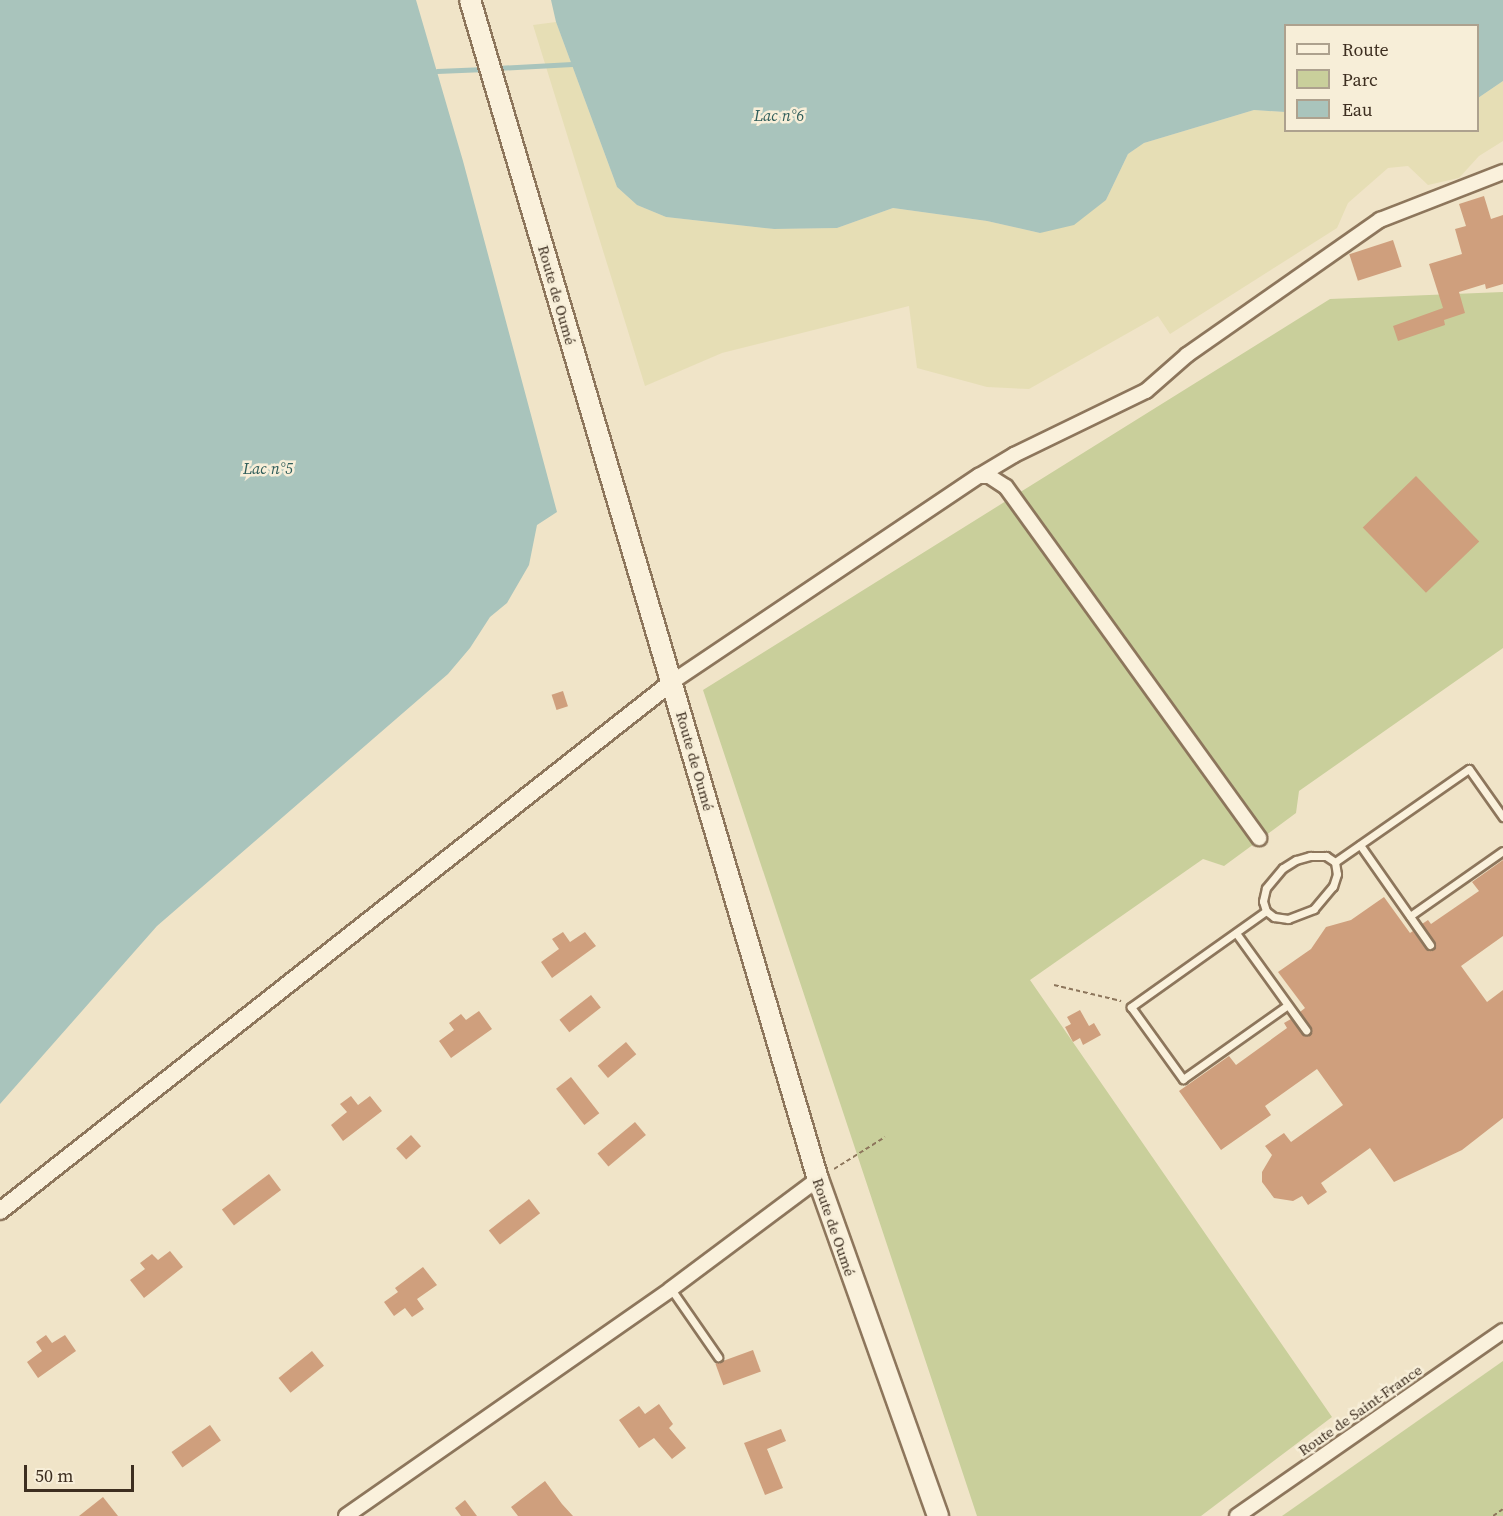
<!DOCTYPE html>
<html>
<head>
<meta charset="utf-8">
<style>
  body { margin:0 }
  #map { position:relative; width:1503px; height:1516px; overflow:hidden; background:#f0e4c8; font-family:"Source Serif 4",serif }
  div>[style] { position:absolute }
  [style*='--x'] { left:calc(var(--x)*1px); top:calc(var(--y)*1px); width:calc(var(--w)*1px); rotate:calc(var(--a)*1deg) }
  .farmland>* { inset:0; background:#e6deb5 }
  .green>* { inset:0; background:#c9cf9b }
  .water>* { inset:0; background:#a9c4bc }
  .stream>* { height:4.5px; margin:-2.25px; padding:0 2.25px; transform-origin:2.25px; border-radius:2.25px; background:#a9c4bc }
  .building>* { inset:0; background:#cf9f7d; transform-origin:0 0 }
  .path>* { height:2px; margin-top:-1px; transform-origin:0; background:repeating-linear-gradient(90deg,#8d765c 0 4.5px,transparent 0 7.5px) }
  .roads { filter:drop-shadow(2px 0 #8d765c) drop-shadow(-2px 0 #8d765c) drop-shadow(0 2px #8d765c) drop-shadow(0 -2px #8d765c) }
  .service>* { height:7px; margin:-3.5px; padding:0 3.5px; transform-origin:3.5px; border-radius:3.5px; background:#faf1dc }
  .minor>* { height:14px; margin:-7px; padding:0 7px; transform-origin:7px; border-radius:7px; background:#faf1dc }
  .tertiary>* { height:16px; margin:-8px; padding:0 8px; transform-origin:8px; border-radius:8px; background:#faf1dc }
  .secondary>* { height:20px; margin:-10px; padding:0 10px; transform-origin:10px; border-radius:10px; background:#faf1dc }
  span { translate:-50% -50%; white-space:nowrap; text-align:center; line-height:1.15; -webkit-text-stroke:5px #f7eed8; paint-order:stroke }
  .street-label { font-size:15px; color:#3d2e20 }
  .water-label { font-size:16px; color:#2f5d5a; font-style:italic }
  .legend { position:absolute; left:1284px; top:24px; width:195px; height:108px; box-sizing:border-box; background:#f7eed8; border:2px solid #ada18e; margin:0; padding:8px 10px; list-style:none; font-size:18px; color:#3d2e20 }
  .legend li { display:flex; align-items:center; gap:12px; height:30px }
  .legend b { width:30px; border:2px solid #ada18e }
  .scale { position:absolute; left:24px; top:1465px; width:110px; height:27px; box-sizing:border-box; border:3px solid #3d2e20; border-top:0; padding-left:8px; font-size:18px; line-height:21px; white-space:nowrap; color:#3d2e20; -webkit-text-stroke:4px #f7eed8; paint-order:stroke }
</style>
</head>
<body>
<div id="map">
  <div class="farmland">
    <i style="clip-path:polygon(556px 22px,617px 187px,637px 205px,666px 217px,774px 229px,837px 228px,893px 208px,987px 221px,1040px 233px,1106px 200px,1128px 154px,1144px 143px,1254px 110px,1285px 112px,1286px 130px,1478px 130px,1478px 98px,1503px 81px,1503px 141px,1479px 156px,1459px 178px,1428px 185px,1408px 166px,1388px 168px,1348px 203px,1337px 228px,1170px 334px,1158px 316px,1029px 389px,987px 387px,917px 368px,909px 306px,722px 353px,645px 386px,533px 25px)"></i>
  </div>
  <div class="green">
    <i style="clip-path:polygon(1503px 292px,1503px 648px,1299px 791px,1296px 813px,1224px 866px,1203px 859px,1030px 980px,1332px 1417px,1201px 1516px,977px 1516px,703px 690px,1330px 299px)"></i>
    <i style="clip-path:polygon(1503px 1361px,1503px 1516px,1282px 1516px)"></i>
  </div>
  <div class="water">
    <i style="clip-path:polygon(0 0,416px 0,463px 161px,557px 512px,537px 525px,529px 565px,507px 603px,490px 617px,470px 648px,448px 674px,157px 926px,0 1104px)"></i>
    <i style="clip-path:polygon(551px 0,1503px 0,1503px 81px,1478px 98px,1478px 26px,1286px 26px,1285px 112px,1254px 110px,1144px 143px,1128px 154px,1106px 200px,1074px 225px,1040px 233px,987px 221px,893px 208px,837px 228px,774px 229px,666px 217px,637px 205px,617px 187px,556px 22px)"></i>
  </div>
  <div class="stream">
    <i style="--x:497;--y:68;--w:75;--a:-3.1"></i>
    <i style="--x:437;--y:71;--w:48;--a:-2.4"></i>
  </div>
  <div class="building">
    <i style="clip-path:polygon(1484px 196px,1491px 219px,1503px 215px,1503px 284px,1486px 289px,1485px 284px,1459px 292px,1465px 313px,1444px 320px,1445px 325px,1398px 341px,1393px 326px,1443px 308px,1429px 264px,1462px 254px,1455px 229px,1466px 226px,1459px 204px)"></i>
    <i style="left:1393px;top:240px;width:28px;height:46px;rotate:72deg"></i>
    <i style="left:1416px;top:476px;width:91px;height:74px;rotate:46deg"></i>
    <i style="left:563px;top:691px;width:16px;height:12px;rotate:72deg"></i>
    <i style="clip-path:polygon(1503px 860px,1503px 936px,1461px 966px,1487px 1002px,1503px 990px,1503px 1118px,1462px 1150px,1394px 1182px,1370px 1148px,1321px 1183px,1327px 1192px,1308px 1205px,1302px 1196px,1293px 1201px,1274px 1198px,1262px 1182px,1262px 1172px,1272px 1155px,1265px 1146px,1284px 1133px,1291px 1142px,1343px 1105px,1317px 1069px,1265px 1106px,1271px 1115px,1221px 1150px,1179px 1091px,1229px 1056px,1236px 1065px,1287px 1028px,1284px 1023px,1291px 1019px,1302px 1034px,1310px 1034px,1311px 1027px,1300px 1012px,1305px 1008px,1278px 972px,1311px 949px,1326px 927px,1351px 920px,1384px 897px,1410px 933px,1413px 931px,1426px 949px,1433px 950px,1435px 942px,1422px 924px,1428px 920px,1431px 924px,1479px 891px,1472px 882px)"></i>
    <i style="clip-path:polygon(563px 932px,570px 942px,585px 932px,596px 946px,552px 978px,541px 962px,559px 949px,552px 939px)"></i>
    <i style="left:591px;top:995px;width:16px;height:40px;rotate:52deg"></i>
    <i style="clip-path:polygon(1080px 1010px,1089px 1026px,1094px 1023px,1101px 1035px,1083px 1045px,1080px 1038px,1073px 1042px,1065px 1027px,1071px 1024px,1067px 1017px)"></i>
    <i style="clip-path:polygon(479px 1011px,492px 1029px,451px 1058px,439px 1041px,454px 1030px,449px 1023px,461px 1014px,466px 1020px)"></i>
    <i style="left:626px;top:1042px;width:16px;height:37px;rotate:50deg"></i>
    <i style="left:571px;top:1077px;width:46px;height:19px;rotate:52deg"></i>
    <i style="clip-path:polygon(351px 1096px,358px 1105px,370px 1096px,382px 1111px,343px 1141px,331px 1125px,347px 1112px,340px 1104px)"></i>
    <i style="left:635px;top:1122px;width:17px;height:49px;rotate:50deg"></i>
    <i style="left:411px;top:1135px;width:15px;height:20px;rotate:48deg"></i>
    <i style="left:269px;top:1174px;width:20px;height:59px;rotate:53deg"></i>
    <i style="left:529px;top:1199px;width:18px;height:51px;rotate:52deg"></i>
    <i style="clip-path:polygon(170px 1251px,183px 1267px,144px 1298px,130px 1280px,145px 1269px,140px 1263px,152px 1254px,158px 1260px)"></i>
    <i style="clip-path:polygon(423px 1267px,437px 1285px,417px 1299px,424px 1309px,412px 1317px,405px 1308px,394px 1316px,384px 1302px,398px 1292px,395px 1288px)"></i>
    <i style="clip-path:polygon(46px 1335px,52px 1343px,65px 1335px,76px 1351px,38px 1378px,27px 1362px,42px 1351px,36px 1342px)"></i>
    <i style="left:753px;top:1350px;width:23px;height:40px;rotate:70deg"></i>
    <i style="left:312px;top:1351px;width:19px;height:43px;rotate:51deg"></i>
    <i style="clip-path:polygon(659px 1404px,673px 1424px,669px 1428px,686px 1448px,672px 1459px,654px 1438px,639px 1448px,619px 1420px,639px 1406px,645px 1414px)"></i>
    <i style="left:210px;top:1425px;width:19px;height:47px;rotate:55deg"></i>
    <i style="clip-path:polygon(781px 1429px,786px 1441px,767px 1449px,783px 1488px,765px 1495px,744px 1443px)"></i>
    <i style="clip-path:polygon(545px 1481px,562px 1504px,573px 1516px,518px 1516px,511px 1507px)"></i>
    <i style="clip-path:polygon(103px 1497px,118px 1516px,79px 1516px)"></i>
    <i style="clip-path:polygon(465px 1500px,477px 1516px,461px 1516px,455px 1508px)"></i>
  </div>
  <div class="path">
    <i style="--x:1054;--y:985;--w:69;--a:13.4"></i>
    <i style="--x:834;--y:1169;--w:60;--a:-32.1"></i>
    <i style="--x:1493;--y:1516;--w:12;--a:-35"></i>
  </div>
  <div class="roads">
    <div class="service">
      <i style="--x:1360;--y:845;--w:122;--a:55"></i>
      <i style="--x:1310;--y:856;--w:16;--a:0"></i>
      <i style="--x:1326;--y:856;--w:11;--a:34"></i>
      <i style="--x:1335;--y:862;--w:12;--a:81"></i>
      <i style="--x:1337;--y:874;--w:13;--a:108"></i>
      <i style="--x:1333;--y:886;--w:30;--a:130"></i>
      <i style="--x:1314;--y:909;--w:28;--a:159"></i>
      <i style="--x:1288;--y:919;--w:14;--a:-172"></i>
      <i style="--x:1274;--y:917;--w:10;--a:-143"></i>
      <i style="--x:1266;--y:911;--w:10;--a:-107"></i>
      <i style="--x:1263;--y:901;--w:13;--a:-77"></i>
      <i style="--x:1266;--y:888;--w:26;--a:-50"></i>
      <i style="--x:1283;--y:868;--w:15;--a:-32"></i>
      <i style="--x:1296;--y:860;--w:15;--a:-16"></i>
      <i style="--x:1335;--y:862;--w:163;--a:-34.8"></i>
      <i style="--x:1469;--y:769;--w:59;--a:54.7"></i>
      <i style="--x:1266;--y:911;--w:166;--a:144.6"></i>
      <i style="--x:1131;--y:1007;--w:89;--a:54.2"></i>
      <i style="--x:1183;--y:1079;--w:128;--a:-35.2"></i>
      <i style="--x:1410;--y:916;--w:113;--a:-35"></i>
      <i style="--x:1236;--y:933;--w:120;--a:54.2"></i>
      <i style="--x:671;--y:1289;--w:83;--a:55.3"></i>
    </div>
    <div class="minor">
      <i style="--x:979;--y:476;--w:41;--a:-31"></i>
      <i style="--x:1014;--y:455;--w:147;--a:-25.9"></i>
      <i style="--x:1146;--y:391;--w:55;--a:-41.3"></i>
      <i style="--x:1187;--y:355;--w:236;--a:-35"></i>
      <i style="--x:1380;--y:220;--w:132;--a:-21.3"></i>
      <i style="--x:672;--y:682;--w:370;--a:-33.9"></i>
      <i style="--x:979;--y:476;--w:10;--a:0"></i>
      <i style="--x:989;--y:476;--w:20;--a:33"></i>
      <i style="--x:1006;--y:487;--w:433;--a:54.2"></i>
      <i style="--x:346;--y:1516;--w:396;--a:-34.9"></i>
      <i style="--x:671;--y:1289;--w:184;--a:-36.8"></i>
      <i style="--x:1237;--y:1516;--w:324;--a:-34.8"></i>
    </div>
    <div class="tertiary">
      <i style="--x:0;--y:1211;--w:855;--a:-38.21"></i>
    </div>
    <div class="secondary">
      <i style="--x:470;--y:0;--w:1229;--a:73.56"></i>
      <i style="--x:818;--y:1179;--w:358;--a:70.4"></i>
    </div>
  </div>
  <div class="street-label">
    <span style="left:557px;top:295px;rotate:74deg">Route de Oumé</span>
    <span style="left:695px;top:761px;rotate:74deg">Route de Oumé</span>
    <span style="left:834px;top:1227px;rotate:71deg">Route de Oumé</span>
    <span style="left:1360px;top:1410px;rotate:-35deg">Route de Saint-France</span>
  </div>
  <div class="water-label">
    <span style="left:779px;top:115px">Lac n°6</span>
    <span style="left:268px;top:468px">Lac n°5</span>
  </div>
  <ul class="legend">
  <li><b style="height:8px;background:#faf1dc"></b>Route</li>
  <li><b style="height:16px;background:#c9cf9b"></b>Parc</li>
  <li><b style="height:16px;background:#a9c4bc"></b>Eau</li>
  </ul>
  <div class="scale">50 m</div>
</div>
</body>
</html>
